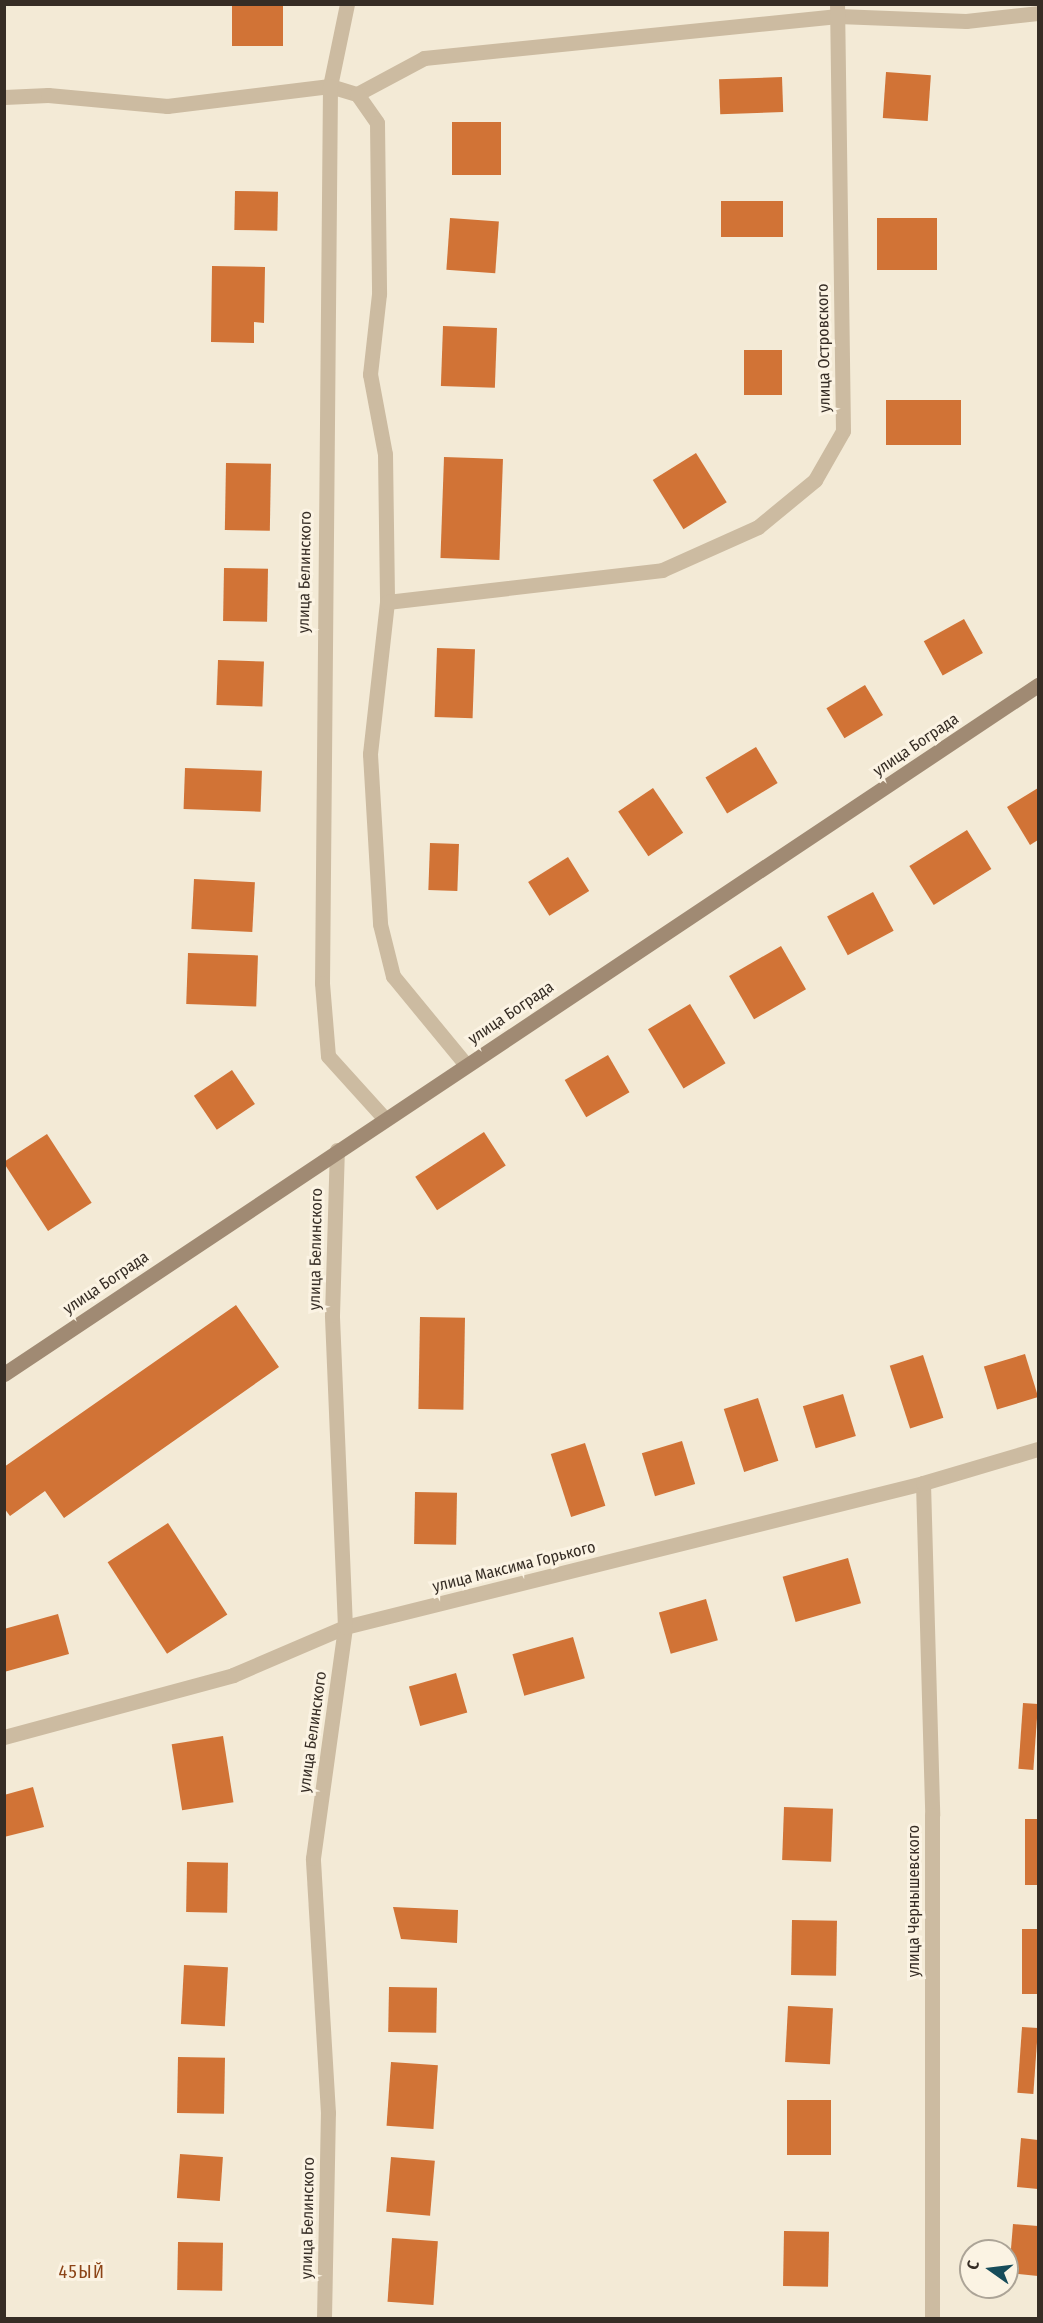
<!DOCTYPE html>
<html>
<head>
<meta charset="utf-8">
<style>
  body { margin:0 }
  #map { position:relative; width:1043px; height:2323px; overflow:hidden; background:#f3ead6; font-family:"Fira Sans Condensed",sans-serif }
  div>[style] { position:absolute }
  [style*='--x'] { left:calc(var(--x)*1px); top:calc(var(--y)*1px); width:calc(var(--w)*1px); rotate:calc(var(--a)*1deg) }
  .building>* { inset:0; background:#d17336; transform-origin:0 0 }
  .lane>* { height:15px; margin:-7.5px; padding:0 7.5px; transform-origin:7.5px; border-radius:7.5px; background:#ccbba1 }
  .street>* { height:15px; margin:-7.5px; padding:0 7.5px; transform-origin:7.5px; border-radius:7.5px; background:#ccbba1 }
  .secondary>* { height:15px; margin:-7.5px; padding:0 7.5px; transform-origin:7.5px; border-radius:7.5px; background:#a08a73 }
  span { translate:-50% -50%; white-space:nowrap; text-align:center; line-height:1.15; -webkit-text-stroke:6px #fbf3e3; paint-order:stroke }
  .street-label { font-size:16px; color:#362d25 }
  .neighbourhood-label { font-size:18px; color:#8c4417; letter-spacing:1.5px }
  .frame { position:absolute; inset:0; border:6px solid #362d25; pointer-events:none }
  .north { position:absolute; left:959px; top:2239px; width:60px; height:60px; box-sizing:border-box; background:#fbf3e3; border:2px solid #aca497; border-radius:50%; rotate:284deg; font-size:16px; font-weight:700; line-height:24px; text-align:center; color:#362d25 }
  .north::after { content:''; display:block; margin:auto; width:21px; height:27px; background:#174c5a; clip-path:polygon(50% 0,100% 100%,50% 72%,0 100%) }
</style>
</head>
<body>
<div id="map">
  <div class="building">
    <i style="left:232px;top:4px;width:51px;height:42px"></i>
    <i style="left:886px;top:72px;width:45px;height:46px;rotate:4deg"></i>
    <i style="left:782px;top:77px;width:35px;height:63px;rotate:88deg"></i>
    <i style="left:452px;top:122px;width:49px;height:53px"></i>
    <i style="left:235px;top:191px;width:43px;height:39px;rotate:1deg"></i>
    <i style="left:721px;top:201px;width:62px;height:36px"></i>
    <i style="left:450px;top:218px;width:49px;height:52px;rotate:4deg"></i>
    <i style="left:877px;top:218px;width:60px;height:52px"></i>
    <i style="clip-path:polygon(212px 266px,265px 267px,264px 323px,254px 322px,254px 343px,211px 342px)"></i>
    <i style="left:443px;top:326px;width:54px;height:60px;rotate:2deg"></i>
    <i style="left:744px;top:350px;width:38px;height:45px"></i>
    <i style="left:961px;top:400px;width:45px;height:75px;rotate:90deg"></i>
    <i style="left:696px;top:453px;width:58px;height:51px;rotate:58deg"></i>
    <i style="left:444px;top:457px;width:59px;height:101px;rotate:2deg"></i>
    <i style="left:226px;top:463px;width:45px;height:67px;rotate:1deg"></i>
    <i style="left:224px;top:568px;width:44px;height:53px;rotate:1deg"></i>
    <i style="left:964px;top:619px;width:39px;height:46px;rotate:61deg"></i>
    <i style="left:437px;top:648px;width:38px;height:69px;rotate:2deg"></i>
    <i style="left:218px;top:660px;width:46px;height:45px;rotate:2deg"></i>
    <i style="left:865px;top:685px;width:35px;height:45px;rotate:59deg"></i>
    <i style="left:756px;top:747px;width:42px;height:59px;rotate:59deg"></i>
    <i style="left:185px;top:768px;width:77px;height:41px;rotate:2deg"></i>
    <i style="left:653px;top:788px;width:54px;height:42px;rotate:56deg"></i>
    <i style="clip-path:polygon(1038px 788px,1038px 840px,1030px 845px,1007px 807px)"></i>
    <i style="left:967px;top:830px;width:46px;height:68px;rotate:58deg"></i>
    <i style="left:430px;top:843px;width:29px;height:47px;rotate:2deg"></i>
    <i style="left:568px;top:857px;width:40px;height:47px;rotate:58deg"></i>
    <i style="left:194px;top:879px;width:61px;height:50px;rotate:3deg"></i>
    <i style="left:873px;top:892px;width:44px;height:52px;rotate:62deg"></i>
    <i style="left:781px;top:946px;width:50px;height:60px;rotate:60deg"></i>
    <i style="left:188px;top:953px;width:70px;height:51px;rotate:2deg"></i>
    <i style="left:690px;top:1004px;width:69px;height:49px;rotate:59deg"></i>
    <i style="left:608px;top:1055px;width:43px;height:50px;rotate:60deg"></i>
    <i style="left:232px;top:1070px;width:41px;height:46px;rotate:56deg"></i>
    <i style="left:484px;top:1132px;width:40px;height:82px;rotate:57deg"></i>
    <i style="left:47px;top:1134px;width:82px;height:52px;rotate:57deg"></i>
    <i style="clip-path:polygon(236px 1305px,279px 1367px,64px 1518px,45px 1491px,10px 1516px,4px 1508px,4px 1467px)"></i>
    <i style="left:420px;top:1317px;width:45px;height:92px;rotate:1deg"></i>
    <i style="left:1025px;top:1354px;width:45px;height:43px;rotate:73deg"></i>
    <i style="left:923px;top:1355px;width:66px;height:35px;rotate:72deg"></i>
    <i style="left:843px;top:1394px;width:44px;height:42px;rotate:73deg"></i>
    <i style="left:758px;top:1398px;width:66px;height:36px;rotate:72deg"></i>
    <i style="left:682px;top:1441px;width:45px;height:42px;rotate:73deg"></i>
    <i style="left:585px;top:1443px;width:66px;height:36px;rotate:72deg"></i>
    <i style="left:415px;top:1492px;width:42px;height:52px;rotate:1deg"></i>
    <i style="left:168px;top:1523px;width:109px;height:72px;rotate:57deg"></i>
    <i style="left:848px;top:1558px;width:47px;height:68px;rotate:74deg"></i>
    <i style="left:706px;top:1599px;width:43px;height:49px;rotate:74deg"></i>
    <i style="clip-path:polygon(58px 1614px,69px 1654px,4px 1672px,4px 1629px)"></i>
    <i style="left:573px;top:1637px;width:43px;height:63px;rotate:74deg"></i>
    <i style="left:456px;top:1673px;width:41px;height:49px;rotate:74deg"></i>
    <i style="left:1023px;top:1703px;width:15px;height:66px;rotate:4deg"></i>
    <i style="left:223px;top:1736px;width:67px;height:52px;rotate:81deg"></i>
    <i style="clip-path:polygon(33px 1787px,44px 1827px,4px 1837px,4px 1795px)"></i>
    <i style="left:784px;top:1807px;width:49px;height:53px;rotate:2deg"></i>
    <i style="left:1025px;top:1819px;width:13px;height:66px"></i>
    <i style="left:187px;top:1862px;width:41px;height:50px;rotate:1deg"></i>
    <i style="clip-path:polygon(393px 1907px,458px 1910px,457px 1943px,401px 1939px)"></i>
    <i style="left:792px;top:1920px;width:45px;height:55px;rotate:1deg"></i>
    <i style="left:1022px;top:1929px;width:16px;height:65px"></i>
    <i style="left:184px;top:1965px;width:44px;height:59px;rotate:3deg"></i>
    <i style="left:389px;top:1987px;width:48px;height:45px;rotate:1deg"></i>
    <i style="left:788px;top:2006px;width:45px;height:56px;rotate:3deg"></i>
    <i style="left:1022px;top:2027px;width:16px;height:66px;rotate:4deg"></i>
    <i style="left:178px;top:2057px;width:47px;height:56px;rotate:1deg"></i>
    <i style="left:391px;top:2062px;width:47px;height:64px;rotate:4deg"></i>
    <i style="left:787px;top:2100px;width:44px;height:55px"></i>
    <i style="clip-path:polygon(1021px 2138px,1038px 2140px,1038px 2189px,1017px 2187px)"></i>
    <i style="left:180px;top:2154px;width:43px;height:44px;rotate:4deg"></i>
    <i style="left:391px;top:2157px;width:44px;height:55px;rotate:5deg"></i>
    <i style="clip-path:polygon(1013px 2224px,1038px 2226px,1038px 2276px,1009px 2273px)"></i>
    <i style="left:784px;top:2231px;width:45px;height:55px;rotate:1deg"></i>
    <i style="left:392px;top:2238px;width:46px;height:64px;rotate:4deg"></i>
    <i style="left:178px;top:2242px;width:45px;height:48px;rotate:1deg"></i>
  </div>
  <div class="lane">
    <i style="--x:357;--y:94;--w:76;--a:-28.2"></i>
    <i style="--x:424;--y:58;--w:416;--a:-5.8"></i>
    <i style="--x:838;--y:16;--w:128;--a:2.2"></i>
    <i style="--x:966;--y:21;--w:72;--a:-6.3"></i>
    <i style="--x:4;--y:97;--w:44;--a:-2.6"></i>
    <i style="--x:48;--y:95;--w:120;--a:5.3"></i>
    <i style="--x:167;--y:106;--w:164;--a:-7"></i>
    <i style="--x:330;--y:86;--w:28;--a:17"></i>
    <i style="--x:357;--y:94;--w:35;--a:55"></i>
    <i style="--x:377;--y:123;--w:171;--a:89.3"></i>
    <i style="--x:379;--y:294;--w:81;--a:96.4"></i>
    <i style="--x:370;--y:374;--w:81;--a:79.4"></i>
    <i style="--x:385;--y:454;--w:148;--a:89.2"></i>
    <i style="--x:387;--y:602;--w:153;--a:96.4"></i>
    <i style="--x:370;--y:754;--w:170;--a:86.6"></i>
    <i style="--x:380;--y:924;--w:54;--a:76"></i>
    <i style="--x:393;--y:976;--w:115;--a:50.6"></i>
  </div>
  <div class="street">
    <i style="--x:347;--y:4;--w:84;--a:101.7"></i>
    <i style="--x:330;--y:86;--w:897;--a:90.51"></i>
    <i style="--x:322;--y:983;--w:73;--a:85.3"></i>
    <i style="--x:328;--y:1056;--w:85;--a:47.9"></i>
    <i style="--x:387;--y:602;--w:277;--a:-6.6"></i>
    <i style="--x:662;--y:570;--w:105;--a:-24.1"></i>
    <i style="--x:758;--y:527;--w:74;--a:-39.5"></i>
    <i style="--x:815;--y:480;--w:56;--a:-60.3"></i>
    <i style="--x:843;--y:431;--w:427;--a:-90.8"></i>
    <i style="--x:923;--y:1483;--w:332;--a:88.4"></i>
    <i style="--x:932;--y:1815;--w:503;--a:90"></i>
    <i style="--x:4;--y:1737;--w:237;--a:-15.1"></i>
    <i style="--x:233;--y:1675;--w:122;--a:-23.2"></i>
    <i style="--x:345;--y:1627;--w:596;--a:-13.99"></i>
    <i style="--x:923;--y:1483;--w:120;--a:-16.5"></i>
    <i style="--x:324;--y:2318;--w:205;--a:-88.9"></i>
    <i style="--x:328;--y:2113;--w:255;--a:-93.4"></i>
    <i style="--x:313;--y:1858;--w:233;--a:-82.1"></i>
    <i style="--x:345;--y:1627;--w:312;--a:-92.4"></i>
    <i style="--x:332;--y:1315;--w:165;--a:-88.3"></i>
  </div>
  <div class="secondary">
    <i style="--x:4;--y:1374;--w:1243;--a:-33.68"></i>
  </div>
  <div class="street-label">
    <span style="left:824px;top:348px;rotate:-91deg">улица Островского</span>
    <span style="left:305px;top:572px;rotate:-89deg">улица Белинского</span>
    <span style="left:916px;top:745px;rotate:-34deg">улица Бограда</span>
    <span style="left:511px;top:1013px;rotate:-34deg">улица Бограда</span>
    <span style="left:316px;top:1249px;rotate:-89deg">улица Белинского</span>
    <span style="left:106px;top:1283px;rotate:-34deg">улица Бограда</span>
    <span style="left:514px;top:1567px;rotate:-14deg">улица Максима Горького</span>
    <span style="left:313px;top:1732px;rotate:-82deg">улица Белинского</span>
    <span style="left:914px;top:1901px;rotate:-90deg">улица Чернышевского</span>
    <span style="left:308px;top:2218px;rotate:-89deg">улица Белинского</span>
  </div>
  <div class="neighbourhood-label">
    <span style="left:82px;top:2272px">45ЫЙ</span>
  </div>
  <div class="frame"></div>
  <div class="north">С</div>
</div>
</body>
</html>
